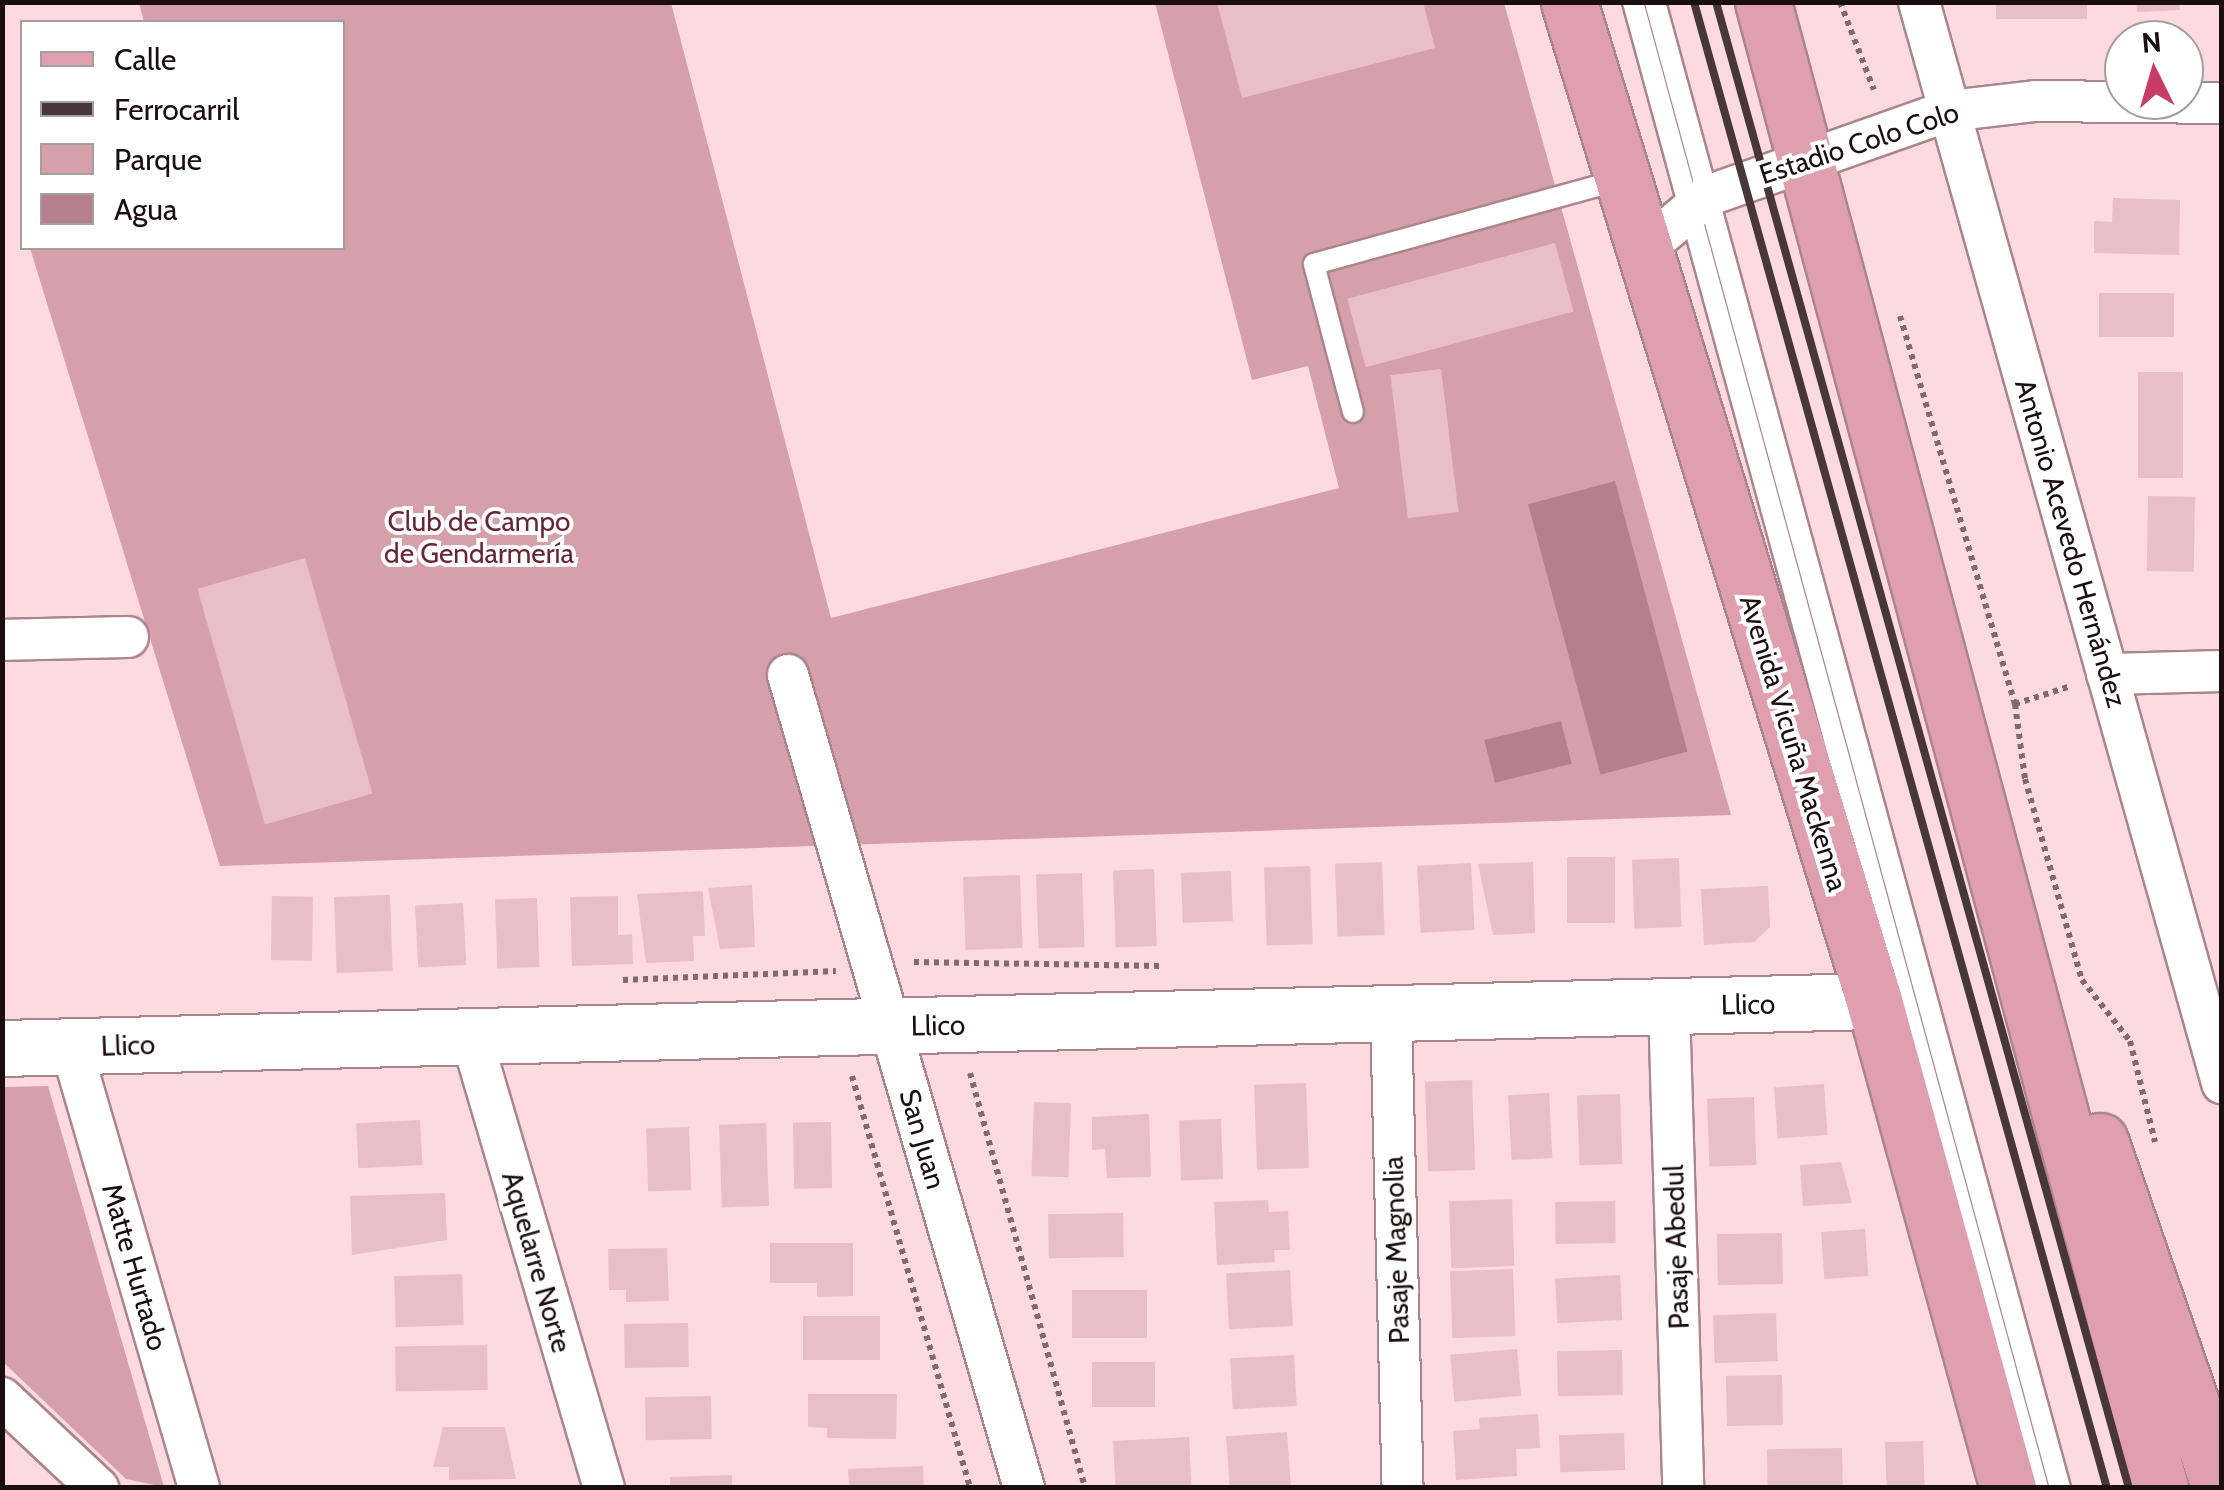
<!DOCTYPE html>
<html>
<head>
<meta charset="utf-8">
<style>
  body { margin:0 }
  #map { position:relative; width:2224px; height:1490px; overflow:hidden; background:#fcdadf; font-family:Cabin,sans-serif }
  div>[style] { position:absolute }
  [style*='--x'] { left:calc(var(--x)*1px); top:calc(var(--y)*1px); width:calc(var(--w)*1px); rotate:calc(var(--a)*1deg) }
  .green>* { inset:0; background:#d6a0aa }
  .water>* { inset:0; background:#b5808b; transform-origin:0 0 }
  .building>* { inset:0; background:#e8bfc6; transform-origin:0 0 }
  .path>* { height:6px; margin-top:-3px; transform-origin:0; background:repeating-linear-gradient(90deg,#806a6d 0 5px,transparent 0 10px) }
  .roads { filter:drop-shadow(2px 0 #ab858c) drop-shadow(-2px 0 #ab858c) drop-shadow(0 2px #ab858c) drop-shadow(0 -2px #ab858c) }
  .lane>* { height:20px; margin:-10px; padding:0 10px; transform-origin:10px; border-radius:10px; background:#fff }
  .street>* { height:40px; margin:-20px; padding:0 20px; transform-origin:20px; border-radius:20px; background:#fff }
  .secondary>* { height:55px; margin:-27.5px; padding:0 27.5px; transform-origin:27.5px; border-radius:27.5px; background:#fff }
  .primary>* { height:55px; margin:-27.5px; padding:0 27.5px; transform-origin:27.5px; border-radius:27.5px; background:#e09faf }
  .rail>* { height:8px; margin:-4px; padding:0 4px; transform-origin:4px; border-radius:4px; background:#48373a }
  span { translate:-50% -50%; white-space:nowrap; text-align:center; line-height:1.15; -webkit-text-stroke:8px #fff; paint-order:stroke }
  .street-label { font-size:28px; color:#1b0e10 }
  .park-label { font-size:28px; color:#682537 }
  .frame { position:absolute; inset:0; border:5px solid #1b0e10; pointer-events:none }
  .legend { position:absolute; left:20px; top:20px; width:325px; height:230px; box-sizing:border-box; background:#fff; border:2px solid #a49f9f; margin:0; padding:12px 18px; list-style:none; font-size:30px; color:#1b0e10 }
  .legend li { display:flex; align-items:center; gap:20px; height:50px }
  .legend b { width:50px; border:2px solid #a49f9f }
  .north { position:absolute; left:2104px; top:20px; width:100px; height:100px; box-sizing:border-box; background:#fff; border:2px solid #a49f9f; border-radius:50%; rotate:355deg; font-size:28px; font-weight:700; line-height:40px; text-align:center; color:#1b0e10 }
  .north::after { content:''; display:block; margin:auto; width:35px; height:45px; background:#ca3c68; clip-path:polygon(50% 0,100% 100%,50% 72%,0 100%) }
</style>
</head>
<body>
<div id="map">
  <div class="green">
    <i style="clip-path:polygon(139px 3px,671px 3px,831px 618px,1339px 488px,1308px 366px,1252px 380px,1155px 3px,1504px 3px,1731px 815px,220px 866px,30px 248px,342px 248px,342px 22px,144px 22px)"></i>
    <i style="clip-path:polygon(48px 1086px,164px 1487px,126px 1479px,3px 1362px,3px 1087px)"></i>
  </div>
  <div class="water">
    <i style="left:1615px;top:481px;width:280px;height:90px;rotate:75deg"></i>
    <i style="left:1561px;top:721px;width:44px;height:79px;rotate:76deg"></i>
  </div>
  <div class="building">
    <i style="clip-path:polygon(1217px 2px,1423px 2px,1435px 48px,1242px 98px)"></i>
    <i style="left:1996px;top:2px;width:91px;height:17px"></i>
    <i style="clip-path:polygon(2136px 2px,2179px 2px,2180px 10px,2137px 12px)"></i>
    <i style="clip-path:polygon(2113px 198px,2180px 200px,2179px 255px,2094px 253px,2094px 221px,2112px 222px)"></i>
    <i style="left:1555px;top:243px;width:71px;height:215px;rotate:75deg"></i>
    <i style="left:2099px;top:293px;width:75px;height:44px"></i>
    <i style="left:1441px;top:369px;width:144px;height:51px;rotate:83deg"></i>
    <i style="left:2138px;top:372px;width:45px;height:106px"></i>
    <i style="left:2148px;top:496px;width:47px;height:75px;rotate:1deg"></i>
    <i style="left:305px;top:558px;width:245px;height:112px;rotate:74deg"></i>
    <i style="left:1567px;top:857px;width:48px;height:66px"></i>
    <i style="left:1679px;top:858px;width:69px;height:47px;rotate:88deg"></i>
    <i style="left:1382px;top:862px;width:73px;height:47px;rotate:88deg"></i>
    <i style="clip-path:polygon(1533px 862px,1535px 933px,1493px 935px,1478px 864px)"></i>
    <i style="left:1471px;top:863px;width:67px;height:54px;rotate:87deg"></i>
    <i style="left:1310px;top:866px;width:78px;height:46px;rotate:88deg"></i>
    <i style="left:1154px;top:869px;width:77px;height:41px;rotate:88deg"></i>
    <i style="left:1231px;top:871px;width:50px;height:50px;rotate:88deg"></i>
    <i style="left:1082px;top:873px;width:74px;height:46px;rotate:88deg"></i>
    <i style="left:1020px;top:875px;width:73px;height:57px;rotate:88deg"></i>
    <i style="clip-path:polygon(752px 885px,755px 947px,720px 949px,708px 888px)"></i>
    <i style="clip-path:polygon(1768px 886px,1770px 927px,1754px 942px,1704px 945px,1701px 889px)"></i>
    <i style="clip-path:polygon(703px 891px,705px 936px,693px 936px,694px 961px,646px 963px,637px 894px)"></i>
    <i style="left:390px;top:895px;width:76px;height:56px;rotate:88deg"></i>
    <i style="left:272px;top:896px;width:41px;height:64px;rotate:1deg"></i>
    <i style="clip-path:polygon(618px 896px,618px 935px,632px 934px,633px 964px,572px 966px,570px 897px)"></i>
    <i style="left:537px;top:898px;width:69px;height:42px;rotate:88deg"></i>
    <i style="left:463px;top:903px;width:62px;height:48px;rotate:87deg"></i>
    <i style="left:1472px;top:1080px;width:90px;height:47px;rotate:88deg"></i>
    <i style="left:1306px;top:1083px;width:85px;height:52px;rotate:88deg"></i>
    <i style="left:1824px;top:1084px;width:51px;height:50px;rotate:86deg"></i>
    <i style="left:1549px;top:1093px;width:65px;height:41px;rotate:87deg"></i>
    <i style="left:1620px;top:1094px;width:70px;height:43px;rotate:88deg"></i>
    <i style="left:1754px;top:1097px;width:68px;height:47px;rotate:88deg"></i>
    <i style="left:1034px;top:1102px;width:37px;height:74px;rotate:2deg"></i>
    <i style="clip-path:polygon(1149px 1114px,1151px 1177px,1107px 1178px,1105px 1149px,1092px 1150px,1092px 1117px)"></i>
    <i style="left:1221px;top:1119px;width:60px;height:42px;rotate:88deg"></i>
    <i style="left:420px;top:1120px;width:45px;height:64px;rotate:87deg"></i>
    <i style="left:831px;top:1122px;width:66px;height:38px;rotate:89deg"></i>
    <i style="left:766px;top:1123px;width:83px;height:47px;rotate:88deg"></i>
    <i style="left:689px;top:1127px;width:63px;height:43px;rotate:88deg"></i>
    <i style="clip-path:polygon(1841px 1162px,1852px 1203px,1803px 1206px,1800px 1165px)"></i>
    <i style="clip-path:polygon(445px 1193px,447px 1240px,352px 1255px,350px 1196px)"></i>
    <i style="left:1512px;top:1199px;width:67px;height:63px;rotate:88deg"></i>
    <i style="clip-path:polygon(1268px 1200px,1269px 1212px,1288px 1211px,1290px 1250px,1274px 1250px,1275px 1262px,1217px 1265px,1214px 1202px)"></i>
    <i style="left:1615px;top:1201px;width:42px;height:60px;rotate:89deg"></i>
    <i style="left:1123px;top:1213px;width:44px;height:75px;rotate:89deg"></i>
    <i style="left:1865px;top:1229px;width:47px;height:44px;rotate:86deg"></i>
    <i style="left:1782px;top:1233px;width:51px;height:65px;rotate:89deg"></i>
    <i style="clip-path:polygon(770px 1243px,853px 1243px,853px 1296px,817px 1297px,817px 1283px,770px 1283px)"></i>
    <i style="clip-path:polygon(667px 1248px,669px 1301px,626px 1302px,626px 1290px,609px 1290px,608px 1249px)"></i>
    <i style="left:1513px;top:1269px;width:67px;height:63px;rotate:88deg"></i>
    <i style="left:1290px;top:1270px;width:56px;height:64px;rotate:87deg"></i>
    <i style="left:462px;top:1274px;width:51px;height:68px;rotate:88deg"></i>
    <i style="left:1620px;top:1275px;width:45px;height:65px;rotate:87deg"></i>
    <i style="left:1147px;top:1290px;width:48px;height:75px;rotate:90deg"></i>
    <i style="left:1776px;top:1313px;width:48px;height:63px;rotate:88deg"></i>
    <i style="left:880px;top:1316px;width:44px;height:77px;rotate:90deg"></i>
    <i style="left:688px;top:1323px;width:44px;height:64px;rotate:89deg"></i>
    <i style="left:487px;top:1345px;width:45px;height:92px;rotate:89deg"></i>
    <i style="left:1517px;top:1349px;width:47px;height:67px;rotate:85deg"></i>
    <i style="left:1622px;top:1350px;width:45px;height:65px;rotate:89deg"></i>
    <i style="left:1294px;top:1355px;width:51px;height:64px;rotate:87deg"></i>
    <i style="left:1155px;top:1362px;width:45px;height:63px;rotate:90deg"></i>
    <i style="left:1782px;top:1375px;width:50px;height:56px;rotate:89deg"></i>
    <i style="clip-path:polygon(808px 1394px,897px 1394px,896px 1439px,827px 1438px,827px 1428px,808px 1427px)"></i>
    <i style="left:711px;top:1396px;width:43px;height:66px;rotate:89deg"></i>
    <i style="clip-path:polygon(1538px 1414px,1540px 1448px,1516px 1449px,1517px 1476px,1456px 1480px,1453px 1431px,1480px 1429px,1479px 1418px)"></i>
    <i style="clip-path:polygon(443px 1427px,505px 1427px,516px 1479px,449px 1480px,449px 1467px,433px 1467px)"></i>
    <i style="left:1287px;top:1432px;width:56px;height:61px;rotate:86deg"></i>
    <i style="left:1624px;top:1433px;width:37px;height:65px;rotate:88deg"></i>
    <i style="left:1189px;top:1437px;width:51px;height:76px;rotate:87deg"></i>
    <i style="left:1923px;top:1441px;width:47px;height:38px;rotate:88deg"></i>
    <i style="left:1842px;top:1448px;width:40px;height:75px;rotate:89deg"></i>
    <i style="clip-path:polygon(923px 1466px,924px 1488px,849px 1488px,848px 1469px)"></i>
    <i style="clip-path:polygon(732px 1475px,732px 1488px,670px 1488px,670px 1477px)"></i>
  </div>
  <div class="path">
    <i style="--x:1840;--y:2;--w:94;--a:68.9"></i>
    <i style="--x:1900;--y:316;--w:405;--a:73.5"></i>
    <i style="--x:2015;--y:704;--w:76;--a:82.4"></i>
    <i style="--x:2025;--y:779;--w:209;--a:74.2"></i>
    <i style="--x:2082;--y:980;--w:78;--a:51.8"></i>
    <i style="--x:2130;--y:1041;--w:104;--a:76.1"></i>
    <i style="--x:2015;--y:704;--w:59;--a:-17.8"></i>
    <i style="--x:914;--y:962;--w:247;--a:0.9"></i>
    <i style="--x:623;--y:980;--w:213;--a:-2.4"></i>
    <i style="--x:970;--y:1073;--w:431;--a:74.5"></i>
    <i style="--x:852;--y:1076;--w:429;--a:74"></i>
  </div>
  <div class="roads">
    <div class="lane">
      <i style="--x:1633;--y:2;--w:1540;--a:74.75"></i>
      <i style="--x:1655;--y:2;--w:1540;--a:74.75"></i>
      <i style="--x:1353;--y:412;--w:153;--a:-104.8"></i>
      <i style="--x:1314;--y:264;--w:317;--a:-15.4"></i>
    </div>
    <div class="street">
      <i style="--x:1919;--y:2;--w:1123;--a:74.34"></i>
      <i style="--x:1641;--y:252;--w:87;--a:-40.3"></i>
      <i style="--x:1707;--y:196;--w:256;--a:-19.4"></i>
      <i style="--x:1949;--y:111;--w:87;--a:-6.6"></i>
      <i style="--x:2035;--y:101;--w:187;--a:0.6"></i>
      <i style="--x:2;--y:640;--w:126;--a:-1.4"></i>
      <i style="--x:2107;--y:674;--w:115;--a:-1.5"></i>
      <i style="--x:788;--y:675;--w:847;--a:73.81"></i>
      <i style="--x:1669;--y:1006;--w:482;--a:88.3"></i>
      <i style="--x:1391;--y:1013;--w:475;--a:88.6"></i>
      <i style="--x:471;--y:1036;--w:471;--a:73.6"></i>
      <i style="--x:71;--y:1047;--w:459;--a:73.8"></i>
      <i style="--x:2;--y:1398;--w:132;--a:43.2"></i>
    </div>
    <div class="secondary">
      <i style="--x:2;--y:1048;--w:1873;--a:-1.44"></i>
    </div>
    <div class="primary">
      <i style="--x:1569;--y:2;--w:1045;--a:73.02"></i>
      <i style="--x:1874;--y:1001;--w:505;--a:74.62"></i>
      <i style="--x:1763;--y:2;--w:1538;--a:75.04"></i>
      <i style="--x:2100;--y:1141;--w:367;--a:70.9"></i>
    </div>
  </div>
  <div class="rail">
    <i style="--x:1694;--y:2;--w:1542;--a:74.47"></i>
    <i style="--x:1716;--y:2;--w:1542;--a:74.47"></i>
  </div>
  <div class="street-label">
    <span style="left:1859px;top:143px;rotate:-18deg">Estadio Colo Colo</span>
    <span style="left:2071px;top:543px;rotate:74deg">Antonio Acevedo Hernández</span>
    <span style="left:1794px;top:743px;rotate:73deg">Avenida Vicuña Mackenna</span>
    <span style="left:1748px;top:1004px;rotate:-1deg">Llico</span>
    <span style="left:938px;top:1025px;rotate:-1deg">Llico</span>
    <span style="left:128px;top:1045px;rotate:-2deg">Llico</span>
    <span style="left:923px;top:1139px;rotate:74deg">San Juan</span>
    <span style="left:1676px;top:1247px;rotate:-92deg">Pasaje Abedul</span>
    <span style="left:1396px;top:1250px;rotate:-92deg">Pasaje Magnolia</span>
    <span style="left:537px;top:1262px;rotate:74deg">Aquelarre Norte</span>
    <span style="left:135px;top:1267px;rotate:74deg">Matte Hurtado</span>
  </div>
  <div class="park-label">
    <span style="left:479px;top:537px">Club de Campo<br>de Gendarmería</span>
  </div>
  <div class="frame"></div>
  <ul class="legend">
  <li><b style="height:12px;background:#e09faf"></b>Calle</li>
  <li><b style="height:12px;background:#48373a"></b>Ferrocarril</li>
  <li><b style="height:28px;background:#d6a0aa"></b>Parque</li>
  <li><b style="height:28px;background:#b5808b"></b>Agua</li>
  </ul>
  <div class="north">N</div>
</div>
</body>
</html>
